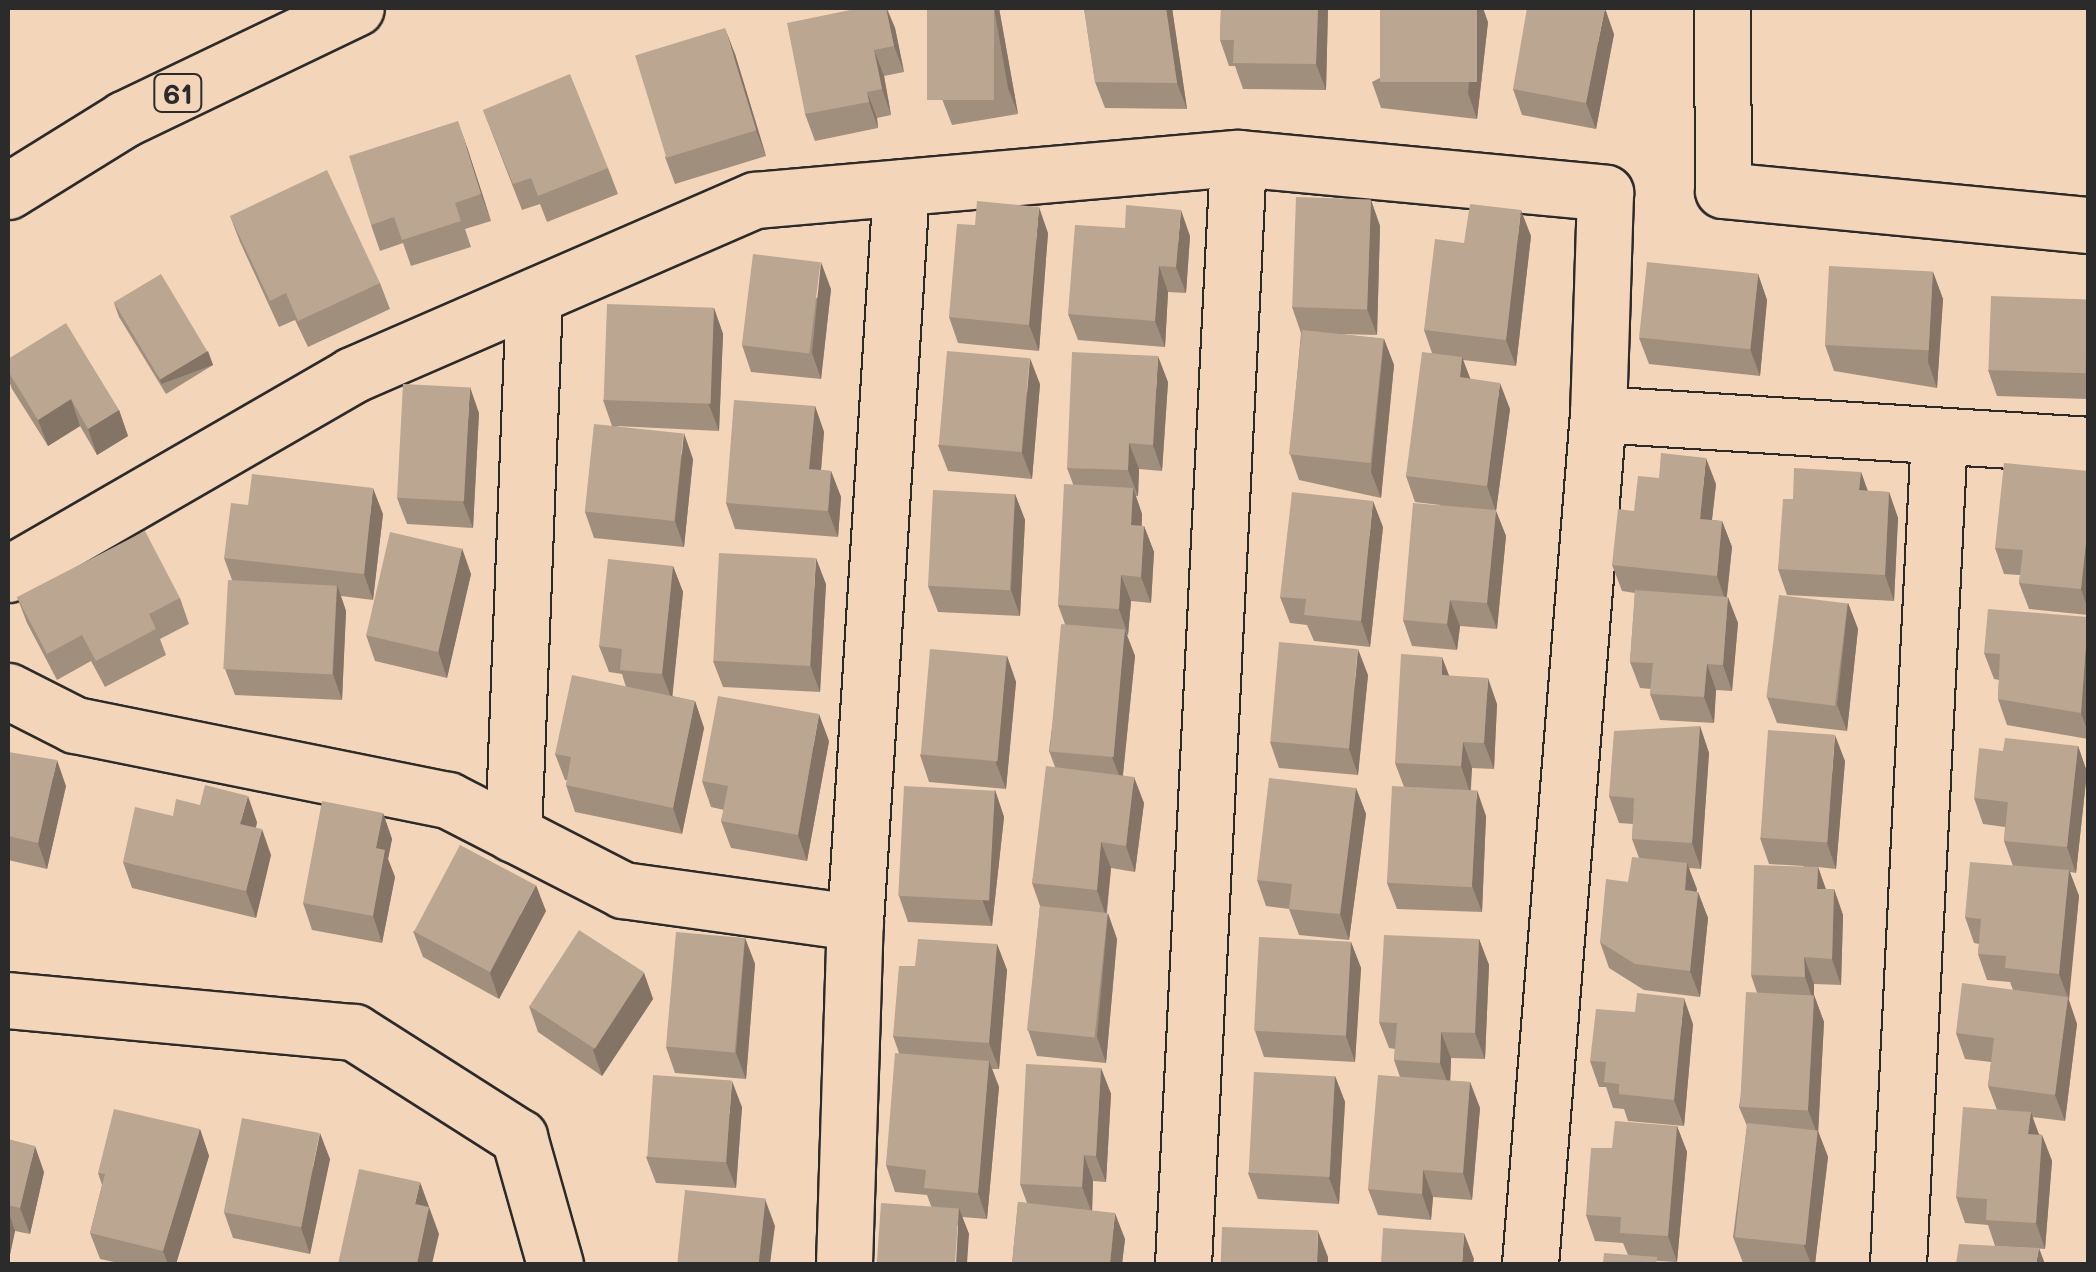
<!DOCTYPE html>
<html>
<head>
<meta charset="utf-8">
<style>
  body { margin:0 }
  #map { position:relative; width:2096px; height:1272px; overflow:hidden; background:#f3d6ba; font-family:Mali,sans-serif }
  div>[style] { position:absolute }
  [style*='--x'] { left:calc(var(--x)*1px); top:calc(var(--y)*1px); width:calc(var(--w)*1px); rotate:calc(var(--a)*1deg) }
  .roads { filter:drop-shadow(2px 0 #2b2b2b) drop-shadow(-2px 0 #2b2b2b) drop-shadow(0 2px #2b2b2b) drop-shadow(0 -2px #2b2b2b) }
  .street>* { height:55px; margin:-27.5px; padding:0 27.5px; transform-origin:27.5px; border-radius:27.5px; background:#f3d6ba }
  .secondary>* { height:55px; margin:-27.5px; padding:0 27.5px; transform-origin:27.5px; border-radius:27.5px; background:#f3d6ba }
  .primary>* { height:55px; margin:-27.5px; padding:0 27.5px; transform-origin:27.5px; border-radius:27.5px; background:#f3d6ba }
  .wall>* { inset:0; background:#a18f7e }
  .shaded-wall>* { inset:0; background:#837466; transform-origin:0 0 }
  .building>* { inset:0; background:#bba692; transform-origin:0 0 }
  span { translate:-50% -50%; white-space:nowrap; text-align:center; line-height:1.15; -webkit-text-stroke:9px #f3d6ba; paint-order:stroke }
  .shield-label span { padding:2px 8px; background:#f3d6ba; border:2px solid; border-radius:8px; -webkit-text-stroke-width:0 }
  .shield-label { font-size:28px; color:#2b2b2b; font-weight:700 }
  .frame { position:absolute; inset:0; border:10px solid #2b2b2b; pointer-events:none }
</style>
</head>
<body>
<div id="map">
  <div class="roads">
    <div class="street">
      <i style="--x:1722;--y:8;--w:182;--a:89.7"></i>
      <i style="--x:1723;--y:190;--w:367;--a:5.5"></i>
      <i style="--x:513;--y:834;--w:538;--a:-87.76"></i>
      <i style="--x:844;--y:1264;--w:342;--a:-88.2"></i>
      <i style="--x:855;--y:922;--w:736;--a:-86.42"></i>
      <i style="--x:1530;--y:1264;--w:853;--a:-85.43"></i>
      <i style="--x:1598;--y:414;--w:491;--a:3.6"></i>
    </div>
    <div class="secondary">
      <i style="--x:8;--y:574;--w:397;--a:-30"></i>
      <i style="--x:352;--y:375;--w:439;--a:-23.5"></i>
      <i style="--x:755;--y:200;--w:485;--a:-5"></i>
      <i style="--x:1238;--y:158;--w:369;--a:5.4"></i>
      <i style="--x:1605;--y:193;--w:221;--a:91.8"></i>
      <i style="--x:8;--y:691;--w:75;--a:26.9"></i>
      <i style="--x:75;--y:725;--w:380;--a:11.4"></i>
      <i style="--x:448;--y:800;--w:197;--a:27.2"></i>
      <i style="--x:623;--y:890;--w:234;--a:7.9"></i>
      <i style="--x:8;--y:1000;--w:347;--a:5.3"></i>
      <i style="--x:354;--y:1032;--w:196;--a:32.5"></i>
      <i style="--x:519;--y:1137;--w:132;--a:74.2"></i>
      <i style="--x:1183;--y:1264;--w:1107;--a:-87.15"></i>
      <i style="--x:1898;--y:1264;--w:829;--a:-87.17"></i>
    </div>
    <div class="primary">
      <i style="--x:8;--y:191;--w:137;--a:-31.8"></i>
      <i style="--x:124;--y:119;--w:257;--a:-25.6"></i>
    </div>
  </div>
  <div class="wall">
    <i style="clip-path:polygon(860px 8px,887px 8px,895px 28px,904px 72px,884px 76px,891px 115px,877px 118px,878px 128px,815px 141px,805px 114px)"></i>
    <i style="clip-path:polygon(927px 8px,999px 8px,1018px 114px,952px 125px,942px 99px)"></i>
    <i style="clip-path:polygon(1084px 8px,1172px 8px,1187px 109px,1105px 108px,1095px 82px)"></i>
    <i style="clip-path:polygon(1221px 8px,1328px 8px,1326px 90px,1243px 89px,1235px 66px,1229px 66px,1220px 40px)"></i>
    <i style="clip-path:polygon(1488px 22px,1477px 119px,1381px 108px,1372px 82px)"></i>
    <i style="clip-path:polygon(1614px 34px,1596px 129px,1522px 115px,1513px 89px)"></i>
    <i style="clip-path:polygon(735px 54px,766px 156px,675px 184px,665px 157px)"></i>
    <i style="clip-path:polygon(483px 110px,608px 168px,618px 194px,547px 222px,540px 204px,522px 210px)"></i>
    <i style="clip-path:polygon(467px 147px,491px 221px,465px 229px,471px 247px,411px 266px,403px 243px,380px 251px,371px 225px)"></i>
    <i style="clip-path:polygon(1371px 200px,1380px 226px,1377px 335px,1338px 334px,1384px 339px,1394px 365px,1381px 498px,1299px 480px,1290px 454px,1301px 333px,1292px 307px)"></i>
    <i style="clip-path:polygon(230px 216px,380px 283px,390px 309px,308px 347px,295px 320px,279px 327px,240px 242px)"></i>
    <i style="clip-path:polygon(1048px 233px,1039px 351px,958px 343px,949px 317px)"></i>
    <i style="clip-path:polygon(1190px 236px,1186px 293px,1168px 292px,1165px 347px,1078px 340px,1068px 314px)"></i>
    <i style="clip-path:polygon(1531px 236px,1516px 366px,1463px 360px,1470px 379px,1510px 409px,1496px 511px,1506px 536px,1497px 629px,1460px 626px,1457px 650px,1412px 646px,1403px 620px,1440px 505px,1415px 502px,1406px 476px,1432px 353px,1424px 330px,1464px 243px)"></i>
    <i style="clip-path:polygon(1933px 272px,1943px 299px,1937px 388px,1834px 371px,1825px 345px)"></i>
    <i style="clip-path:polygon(1758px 274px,1767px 300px,1760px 376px,1649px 364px,1639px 338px)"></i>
    <i style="clip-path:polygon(831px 289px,821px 379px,751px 372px,742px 345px)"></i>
    <i style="clip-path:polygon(2088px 300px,2088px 399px,1997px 396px,1988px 370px)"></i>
    <i style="clip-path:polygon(114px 303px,213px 365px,166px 394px,119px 317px)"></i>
    <i style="clip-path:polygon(714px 308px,723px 334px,719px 431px,616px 426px,693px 459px,684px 547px,594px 538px,585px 512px,612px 426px,603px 400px)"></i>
    <i style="clip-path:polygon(8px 359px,119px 410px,128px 436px,97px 455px,80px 426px,48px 446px,12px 389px,8px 378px)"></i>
    <i style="clip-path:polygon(1168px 382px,1162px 471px,1139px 469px,1138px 496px,1136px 496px,1142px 514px,1142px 526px,1144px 526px,1154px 552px,1151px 603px,1131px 601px,1128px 635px,1127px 635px,1135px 656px,1123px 775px,1144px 803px,1135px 872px,1111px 868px,1107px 913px,1117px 939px,1106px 1063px,1037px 1056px,1028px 1030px,1040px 906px,1032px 883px,1055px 767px,1049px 751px,1065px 624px,1058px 605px,1073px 484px,1067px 468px)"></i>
    <i style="clip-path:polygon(1040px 384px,1032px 479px,948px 471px,938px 445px)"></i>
    <i style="clip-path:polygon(815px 406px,824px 432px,821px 470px,831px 471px,841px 497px,838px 537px,735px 529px,726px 503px)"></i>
    <i style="clip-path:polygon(479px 413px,473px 528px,407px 524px,397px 498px)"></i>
    <i style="clip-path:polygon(2088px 471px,2088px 615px,2029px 609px,2019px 583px,2020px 575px,2004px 574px,1995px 548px)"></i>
    <i style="clip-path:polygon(1861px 472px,1868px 491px,1889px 492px,1898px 518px,1894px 601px,1787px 595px,1778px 569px,1793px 499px)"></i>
    <i style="clip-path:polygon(1716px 484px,1712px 520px,1722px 521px,1732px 547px,1727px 597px,1738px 623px,1732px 691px,1716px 690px,1714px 723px,1660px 720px,1650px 694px,1651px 689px,1640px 688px,1630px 662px,1635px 593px,1622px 591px,1612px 565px,1634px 511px)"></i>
    <i style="clip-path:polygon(1015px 494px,1025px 520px,1020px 616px,938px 612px,928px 586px)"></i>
    <i style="clip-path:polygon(383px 514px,373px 600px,341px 596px,346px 611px,342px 700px,235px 695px,225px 669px,232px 580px,224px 558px)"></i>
    <i style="clip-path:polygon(1383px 527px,1370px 647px,1314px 641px,1307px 625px,1290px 623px,1280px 597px)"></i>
    <i style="clip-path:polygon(673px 566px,683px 592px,672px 696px,695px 701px,704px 728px,682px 834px,575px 812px,566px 785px,567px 780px,565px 780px,555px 754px,626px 687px,622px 674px,609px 672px,599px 646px)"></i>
    <i style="clip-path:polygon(471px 574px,447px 678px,375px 661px,366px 635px)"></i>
    <i style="clip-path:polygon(826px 584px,820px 692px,723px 687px,713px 661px)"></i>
    <i style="clip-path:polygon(17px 597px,180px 598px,189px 624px,160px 639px,166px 655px,105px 687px,91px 661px,57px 680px,27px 623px)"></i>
    <i style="clip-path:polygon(1848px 603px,1858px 629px,1847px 731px,1777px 723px,1767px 697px)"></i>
    <i style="clip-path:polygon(2088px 617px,2088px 739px,2007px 725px,1998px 699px,1999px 680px,1994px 679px,1984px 653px)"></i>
    <i style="clip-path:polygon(1007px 656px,1016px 682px,1006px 789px,929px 782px,920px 755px)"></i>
    <i style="clip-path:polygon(1368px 675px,1358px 775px,1279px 768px,1270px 742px)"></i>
    <i style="clip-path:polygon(1449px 676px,1497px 704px,1494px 769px,1472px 768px,1471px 790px,1486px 816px,1482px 912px,1397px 909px,1387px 883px,1404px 787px,1395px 763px)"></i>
    <i style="clip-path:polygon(1700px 726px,1709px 753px,1701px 869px,1689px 868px,1696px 892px,1698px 892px,1708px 918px,1700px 997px,1644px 990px,1609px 968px,1600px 942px,1639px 858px,1632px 839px,1633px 824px,1619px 823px,1609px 796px)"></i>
    <i style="clip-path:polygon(829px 741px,807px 861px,731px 848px,721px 821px,724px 810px,711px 807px,702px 781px)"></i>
    <i style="clip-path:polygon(2078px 746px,2087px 772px,2076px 873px,2070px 872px,2079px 896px,2068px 1000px,2077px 1024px,2065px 1121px,2032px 1117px,2039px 1134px,2042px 1135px,2052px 1161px,2045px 1249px,1995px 1246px,1988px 1225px,1965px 1223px,1956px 1197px,1997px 1110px,1988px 1086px,1991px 1062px,1965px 1059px,1956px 1033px,2013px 990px,2010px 982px,1987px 980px,1978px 954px,1979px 944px,1974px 943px,1965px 917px,2013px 866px,2004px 841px,2005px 827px,1983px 824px,1974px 798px,2003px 751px)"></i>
    <i style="clip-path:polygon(8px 752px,66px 786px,47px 869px,8px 860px)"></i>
    <i style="clip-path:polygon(1845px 761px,1836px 869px,1818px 867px,1826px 889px,1834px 889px,1843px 915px,1841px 985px,1814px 984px,1814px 995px,1824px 1022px,1818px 1131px,1828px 1157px,1815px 1264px,1732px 1264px,1743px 1263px,1733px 1237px,1747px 1126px,1739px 1107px,1757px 993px,1751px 975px,1804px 866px,1769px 864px,1760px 838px)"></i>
    <i style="clip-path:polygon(1356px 788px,1366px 814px,1349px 940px,1299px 935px,1289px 909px,1266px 906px,1257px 880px)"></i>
    <i style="clip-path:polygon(995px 790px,1004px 817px,992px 926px,908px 922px,899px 896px)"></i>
    <i style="clip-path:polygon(383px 813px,392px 839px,388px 859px,395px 877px,382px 943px,312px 930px,303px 903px)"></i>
    <i style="clip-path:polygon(173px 816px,257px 822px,256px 828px,271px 855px,256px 918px,132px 888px,123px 862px)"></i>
    <i style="clip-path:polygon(546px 911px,499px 999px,423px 957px,413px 931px)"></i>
    <i style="clip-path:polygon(745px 938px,755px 964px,746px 1079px,675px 1073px,666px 1047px)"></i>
    <i style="clip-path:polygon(1479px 939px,1489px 965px,1485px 1059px,1451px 1058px,1450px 1081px,1470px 1082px,1480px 1108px,1472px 1200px,1433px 1197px,1431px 1220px,1378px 1215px,1368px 1189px,1400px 1077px,1394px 1060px,1395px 1049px,1389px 1048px,1379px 1022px)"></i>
    <i style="clip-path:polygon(1351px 942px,1361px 968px,1355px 1062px,1264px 1057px,1255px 1031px)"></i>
    <i style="clip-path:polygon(997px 944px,1007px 970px,999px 1069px,992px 1069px,999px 1087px,987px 1219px,962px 1217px,969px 1234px,931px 1206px,927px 1195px,895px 1192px,886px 1165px,899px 1053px,893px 1036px,915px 966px)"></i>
    <i style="clip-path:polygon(644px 973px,653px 999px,602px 1076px,538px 1032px,529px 1006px)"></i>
    <i style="clip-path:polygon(1693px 1024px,1684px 1126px,1628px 1121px,1624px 1109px,1613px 1108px,1606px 1087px,1599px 1087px,1590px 1061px)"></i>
    <i style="clip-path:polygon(1101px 1068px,1111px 1094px,1106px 1182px,1093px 1181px,1092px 1211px,1125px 1239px,1122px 1264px,1012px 1264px,1018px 1202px,1027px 1203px,1020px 1184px)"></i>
    <i style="clip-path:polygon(1335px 1076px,1345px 1102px,1339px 1204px,1258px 1199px,1248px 1173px)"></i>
    <i style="clip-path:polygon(742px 1107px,736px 1188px,656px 1183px,646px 1157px)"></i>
    <i style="clip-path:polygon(1677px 1126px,1687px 1152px,1677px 1262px,1658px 1261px,1628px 1255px,1623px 1243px,1595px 1241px,1586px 1215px,1612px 1148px)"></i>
    <i style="clip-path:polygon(200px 1129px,209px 1156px,176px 1264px,123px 1264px,100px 1259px,90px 1233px,102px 1185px,98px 1173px)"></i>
    <i style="clip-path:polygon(8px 1139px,44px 1172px,30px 1234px,15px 1231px,8px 1264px)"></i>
    <i style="clip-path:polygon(330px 1159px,310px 1254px,233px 1238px,224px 1212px)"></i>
  </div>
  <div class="shaded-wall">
    <i style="clip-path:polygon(886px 8px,895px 28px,904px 72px,894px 46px)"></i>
    <i style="clip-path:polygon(994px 8px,999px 8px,1018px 114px,1008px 88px)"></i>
    <i style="clip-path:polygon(1166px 8px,1172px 8px,1187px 109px,1177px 83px)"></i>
    <i style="clip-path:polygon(1318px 8px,1328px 8px,1326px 90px,1316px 64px)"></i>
    <i style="clip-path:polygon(1477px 8px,1483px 8px,1488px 22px,1477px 119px,1468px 93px)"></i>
    <i style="clip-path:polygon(1605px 8px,1614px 34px,1596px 129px,1586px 103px)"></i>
    <i style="clip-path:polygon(725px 28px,735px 54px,766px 156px,756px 130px)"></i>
    <i style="clip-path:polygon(874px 50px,884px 76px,891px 115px,882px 89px)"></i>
    <i style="clip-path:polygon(867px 92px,877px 118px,878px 128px,869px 102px)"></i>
    <i style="clip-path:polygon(458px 121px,467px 147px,491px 221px,481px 194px)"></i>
    <i style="clip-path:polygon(1371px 200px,1380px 226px,1377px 335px,1367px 309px)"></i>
    <i style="clip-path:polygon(1039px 207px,1048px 233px,1039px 351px,1029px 325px)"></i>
    <i style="clip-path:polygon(1181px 210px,1190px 236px,1186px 293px,1176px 267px)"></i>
    <i style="clip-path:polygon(1521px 210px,1531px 236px,1516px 366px,1506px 340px)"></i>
    <i style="clip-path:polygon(821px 262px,831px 289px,821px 379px,812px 353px)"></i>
    <i style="clip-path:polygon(1159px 266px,1168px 292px,1165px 347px,1155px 321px)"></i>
    <i style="clip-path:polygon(1933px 272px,1943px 299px,1937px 388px,1928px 362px)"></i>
    <i style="clip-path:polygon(1758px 274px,1767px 300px,1760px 376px,1750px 349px)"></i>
    <i style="clip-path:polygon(714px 308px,723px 334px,719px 431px,709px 405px)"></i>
    <i style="clip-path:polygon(1384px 339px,1394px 365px,1381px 498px,1371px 472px)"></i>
    <i style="left:208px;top:351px;width:15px;height:55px;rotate:70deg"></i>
    <i style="clip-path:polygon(1158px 356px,1168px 382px,1162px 471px,1153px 445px)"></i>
    <i style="clip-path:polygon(1462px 357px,1472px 383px,1460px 377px)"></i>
    <i style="clip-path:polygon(1030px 358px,1040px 384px,1032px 479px,1022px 453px)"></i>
    <i style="clip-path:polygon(1500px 383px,1510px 409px,1496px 511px,1506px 536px,1497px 629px,1487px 603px,1496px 512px,1487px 486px)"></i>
    <i style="clip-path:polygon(470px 387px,479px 413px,473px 528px,463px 502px)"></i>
    <i style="clip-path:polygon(71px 399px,80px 426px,48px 446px,38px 420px)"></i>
    <i style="clip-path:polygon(815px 406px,824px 432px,819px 495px,809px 469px)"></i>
    <i style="clip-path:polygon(119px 410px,128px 436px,97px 455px,88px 429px)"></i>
    <i style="clip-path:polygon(684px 433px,693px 459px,684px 547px,675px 521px)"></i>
    <i style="clip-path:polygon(1129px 443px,1139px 469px,1138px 496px,1128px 470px)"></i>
    <i style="clip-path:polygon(1706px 458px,1716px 484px,1709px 545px,1700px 519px)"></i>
    <i style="clip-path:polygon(831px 471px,841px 497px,838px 537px,828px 511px)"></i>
    <i style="clip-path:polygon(1861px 472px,1870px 498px,1859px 490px)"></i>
    <i style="clip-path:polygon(373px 488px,383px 514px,373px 600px,364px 574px)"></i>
    <i style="clip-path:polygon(1133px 488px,1142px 514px,1140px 551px,1131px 525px)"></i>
    <i style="clip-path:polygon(1889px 492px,1898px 518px,1894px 601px,1885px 575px)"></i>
    <i style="clip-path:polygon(1015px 494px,1025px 520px,1020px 616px,1011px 590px)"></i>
    <i style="clip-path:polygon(1373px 501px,1383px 527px,1370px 647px,1361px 621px)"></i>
    <i style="clip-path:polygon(1722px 521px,1732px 547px,1726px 602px,1717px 576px)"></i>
    <i style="clip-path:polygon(2088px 523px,2088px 609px,2081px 589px)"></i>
    <i style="clip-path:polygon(1144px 526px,1154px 552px,1151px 603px,1141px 577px)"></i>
    <i style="clip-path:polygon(462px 548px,471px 574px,447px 678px,438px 651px)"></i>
    <i style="clip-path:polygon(816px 558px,826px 584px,820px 692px,810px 665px)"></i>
    <i style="clip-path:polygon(673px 566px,683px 592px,672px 700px,662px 674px)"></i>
    <i style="clip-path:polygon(1121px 575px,1131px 601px,1128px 635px,1119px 609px)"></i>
    <i style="clip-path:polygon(337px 585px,346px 611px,342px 700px,333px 674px)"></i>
    <i style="clip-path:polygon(1728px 597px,1738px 623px,1732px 691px,1723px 665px)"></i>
    <i style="clip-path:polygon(1450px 600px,1460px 626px,1457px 650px,1447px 624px)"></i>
    <i style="clip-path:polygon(1848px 603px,1858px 629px,1847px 731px,1837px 705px)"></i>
    <i style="clip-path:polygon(2088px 617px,2088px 733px,2081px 713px)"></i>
    <i style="clip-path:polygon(1125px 630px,1135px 656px,1122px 783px,1112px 757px)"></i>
    <i style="clip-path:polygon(1358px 649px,1368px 675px,1358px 775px,1349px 749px)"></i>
    <i style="clip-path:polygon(1007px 656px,1016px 682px,1006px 789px,996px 763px)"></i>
    <i style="clip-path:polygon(1442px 657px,1452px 683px,1442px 675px)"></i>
    <i style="clip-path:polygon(1707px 664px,1716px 690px,1714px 723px,1704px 697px)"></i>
    <i style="clip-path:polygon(1488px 678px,1497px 704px,1494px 769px,1484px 743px)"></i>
    <i style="clip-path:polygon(695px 701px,704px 728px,682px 834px,673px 808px)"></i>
    <i style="clip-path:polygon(819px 714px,829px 741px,807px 861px,798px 835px)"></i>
    <i style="clip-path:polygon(1700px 726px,1709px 753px,1701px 869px,1692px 843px)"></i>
    <i style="clip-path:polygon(1835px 735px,1845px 761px,1836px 869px,1827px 843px)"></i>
    <i style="clip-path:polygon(1463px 742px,1472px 768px,1470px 793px,1461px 766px)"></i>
    <i style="clip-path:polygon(2078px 746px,2087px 772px,2076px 873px,2067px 847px)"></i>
    <i style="clip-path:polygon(57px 760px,66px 786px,47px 869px,38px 843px)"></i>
    <i style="clip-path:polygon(1134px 777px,1144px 803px,1135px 872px,1126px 846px)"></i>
    <i style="clip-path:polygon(1356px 788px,1366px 814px,1349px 940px,1340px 914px)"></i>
    <i style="clip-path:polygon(995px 790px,1004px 817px,992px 926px,982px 899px)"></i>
    <i style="clip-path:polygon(1477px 790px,1486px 816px,1482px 912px,1472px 886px)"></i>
    <i style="clip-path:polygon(248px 796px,257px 822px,250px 850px,240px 824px)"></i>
    <i style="clip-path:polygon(383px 813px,392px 839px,388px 859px,395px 877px,382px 943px,373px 916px,376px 848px)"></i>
    <i style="clip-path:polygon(262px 829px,271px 855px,256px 918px,246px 891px)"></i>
    <i style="clip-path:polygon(1101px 842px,1111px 868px,1106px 916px,1097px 890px)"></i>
    <i style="clip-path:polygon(1687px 863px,1697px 889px,1694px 916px,1685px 890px)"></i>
    <i style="clip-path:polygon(1818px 867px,1827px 893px,1817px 889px)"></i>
    <i style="clip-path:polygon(2069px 870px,2079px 896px,2069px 1000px,2059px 974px)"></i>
    <i style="clip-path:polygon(536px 885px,546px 911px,499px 999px,490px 973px)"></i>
    <i style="clip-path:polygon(1834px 889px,1843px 915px,1841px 985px,1832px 959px)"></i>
    <i style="clip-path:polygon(1698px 892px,1708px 918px,1700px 997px,1690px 971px)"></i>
    <i style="clip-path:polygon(1108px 913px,1117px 939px,1106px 1063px,1097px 1037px)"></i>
    <i style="clip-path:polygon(745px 938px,755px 964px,746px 1079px,736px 1053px)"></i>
    <i style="clip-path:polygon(1479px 939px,1489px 965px,1485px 1059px,1475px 1033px)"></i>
    <i style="clip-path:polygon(1351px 942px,1361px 968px,1355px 1062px,1346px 1036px)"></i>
    <i style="clip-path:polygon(997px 944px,1007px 970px,999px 1069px,989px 1043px)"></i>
    <i style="clip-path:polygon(1804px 957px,1814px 984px,1814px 1001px,1814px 995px,1824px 1022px,1818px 1136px,1808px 1110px,1814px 1003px,1805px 977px)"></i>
    <i style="clip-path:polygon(644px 973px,653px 999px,602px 1076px,593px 1050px)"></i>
    <i style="clip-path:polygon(2068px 997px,2077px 1024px,2065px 1121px,2055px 1095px)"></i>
    <i style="clip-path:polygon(1684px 998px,1693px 1024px,1684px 1126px,1674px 1100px)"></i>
    <i style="clip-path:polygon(1441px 1032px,1451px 1058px,1450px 1089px,1440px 1063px)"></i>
    <i style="clip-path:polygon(989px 1061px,999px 1087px,987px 1219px,978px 1193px)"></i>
    <i style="clip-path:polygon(1101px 1068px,1111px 1094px,1106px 1182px,1096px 1156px)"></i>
    <i style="clip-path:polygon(1335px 1076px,1345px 1102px,1339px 1204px,1329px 1178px)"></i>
    <i style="clip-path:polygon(732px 1081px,742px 1107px,736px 1188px,726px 1162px)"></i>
    <i style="clip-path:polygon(1470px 1082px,1480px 1108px,1472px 1200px,1463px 1173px)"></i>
    <i style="clip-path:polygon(2031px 1112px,2040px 1138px,2028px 1134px)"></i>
    <i style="clip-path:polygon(1677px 1126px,1687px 1152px,1677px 1262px,1668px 1236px)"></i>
    <i style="clip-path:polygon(200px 1129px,209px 1156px,176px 1264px,168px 1264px,163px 1251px)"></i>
    <i style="clip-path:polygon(1818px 1131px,1828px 1157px,1815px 1264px,1811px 1264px,1804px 1246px)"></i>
    <i style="clip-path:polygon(320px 1133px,330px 1159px,310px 1254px,301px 1228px)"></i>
    <i style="clip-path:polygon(2042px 1135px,2052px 1161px,2045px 1249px,2036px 1223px)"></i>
    <i style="clip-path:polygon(35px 1146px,44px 1172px,30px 1234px,20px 1208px)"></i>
    <i style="clip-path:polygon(1084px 1155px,1093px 1181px,1092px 1213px,1082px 1187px)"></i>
    <i style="clip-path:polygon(1423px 1170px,1433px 1197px,1431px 1220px,1422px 1194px)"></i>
    <i style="clip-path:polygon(420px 1182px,439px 1234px,432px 1264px,417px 1264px,415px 1204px)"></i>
    <i style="clip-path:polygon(765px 1199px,775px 1226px,770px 1264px,758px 1264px)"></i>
    <i style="clip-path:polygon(959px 1208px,969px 1234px,967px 1264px,956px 1264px)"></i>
    <i style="clip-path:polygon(8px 1210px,15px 1231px,8px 1264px)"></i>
    <i style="clip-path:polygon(1115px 1213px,1125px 1239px,1122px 1264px,1110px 1264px)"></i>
    <i style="clip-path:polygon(1318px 1231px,1328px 1257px,1328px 1264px,1317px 1264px)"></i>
    <i style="clip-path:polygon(1464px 1233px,1474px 1259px,1473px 1264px,1462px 1264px)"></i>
    <i style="clip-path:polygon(2039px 1248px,2045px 1264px,2036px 1264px)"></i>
  </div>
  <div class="building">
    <i style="clip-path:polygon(860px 8px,886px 8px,894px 46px,874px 50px,882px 89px,867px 92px,869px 102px,805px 114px,787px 23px)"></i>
    <i style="left:927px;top:8px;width:67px;height:92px"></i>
    <i style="clip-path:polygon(1084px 8px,1166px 8px,1177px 83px,1095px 82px)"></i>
    <i style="clip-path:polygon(1221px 8px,1318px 8px,1316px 64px,1233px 63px,1234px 40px,1220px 40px)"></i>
    <i style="left:1380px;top:8px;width:97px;height:74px"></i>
    <i style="clip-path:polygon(1527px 8px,1605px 8px,1586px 103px,1513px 89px)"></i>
    <i style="left:725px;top:28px;width:107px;height:94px;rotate:73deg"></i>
    <i style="clip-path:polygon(570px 74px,608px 168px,538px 196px,531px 178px,513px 184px,483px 110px)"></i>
    <i style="clip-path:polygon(458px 121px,481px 194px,455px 203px,461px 221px,402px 240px,394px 217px,371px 225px,349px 156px)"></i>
    <i style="clip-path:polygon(327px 170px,380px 283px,298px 321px,286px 293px,270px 301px,230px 216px)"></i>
    <i style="left:1296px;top:197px;width:75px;height:110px;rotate:2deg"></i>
    <i style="clip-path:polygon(977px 201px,1039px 207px,1029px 325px,949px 317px,957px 224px,975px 225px)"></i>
    <i style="clip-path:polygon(1470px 204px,1521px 210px,1506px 340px,1424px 330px,1435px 239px,1464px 243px)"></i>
    <i style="clip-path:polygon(1126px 205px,1181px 210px,1176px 267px,1159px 266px,1155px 321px,1068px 314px,1075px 225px,1125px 228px)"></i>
    <i style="left:753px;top:254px;width:68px;height:92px;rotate:7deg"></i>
    <i style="left:1647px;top:262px;width:112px;height:76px;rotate:6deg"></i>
    <i style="left:1829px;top:266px;width:104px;height:79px;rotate:3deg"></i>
    <i style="left:161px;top:274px;width:90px;height:55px;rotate:59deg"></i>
    <i style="left:1991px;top:296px;width:97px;height:74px;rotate:2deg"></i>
    <i style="left:607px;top:304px;width:107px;height:96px;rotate:2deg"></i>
    <i style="clip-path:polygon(66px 323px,119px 410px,88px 429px,71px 399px,38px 420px,8px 371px,8px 359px)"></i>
    <i style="left:1302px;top:330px;width:82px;height:125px;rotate:6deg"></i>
    <i style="left:947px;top:351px;width:83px;height:94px;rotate:5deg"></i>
    <i style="clip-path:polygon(1072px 352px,1158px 356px,1153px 445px,1129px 443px,1128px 470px,1067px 468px)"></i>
    <i style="clip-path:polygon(1422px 352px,1462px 357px,1460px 377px,1500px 383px,1487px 486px,1406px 476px)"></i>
    <i style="left:403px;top:384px;width:67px;height:114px;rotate:3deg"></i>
    <i style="clip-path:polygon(734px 400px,815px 406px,809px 469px,831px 471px,828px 511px,726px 503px)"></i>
    <i style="left:594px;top:424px;width:90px;height:88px;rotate:6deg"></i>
    <i style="clip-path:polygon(1661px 453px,1706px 458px,1700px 519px,1722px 521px,1717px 576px,1612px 565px,1618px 509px,1634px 511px,1638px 476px,1659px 478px)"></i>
    <i style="clip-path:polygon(2004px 463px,2088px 471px,2088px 523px,2081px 589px,2019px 583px,2023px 550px,1995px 548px)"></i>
    <i style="clip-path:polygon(1794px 468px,1861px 472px,1859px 490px,1889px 492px,1885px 575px,1778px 569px,1783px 499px,1793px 499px)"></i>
    <i style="clip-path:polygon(252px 474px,373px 488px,364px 574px,224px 558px,231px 503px,248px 505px)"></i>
    <i style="clip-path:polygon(1064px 484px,1133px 488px,1131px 525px,1144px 526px,1141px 577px,1121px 575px,1119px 609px,1058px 605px)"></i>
    <i style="left:933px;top:490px;width:82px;height:96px;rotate:3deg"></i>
    <i style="clip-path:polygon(1292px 492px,1373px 501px,1361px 621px,1304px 615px,1306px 599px,1280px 597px)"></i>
    <i style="clip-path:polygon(1413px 503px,1496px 510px,1487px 603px,1450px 600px,1447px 624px,1403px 620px)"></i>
    <i style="clip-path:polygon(145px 531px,180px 598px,149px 614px,156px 629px,96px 661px,82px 635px,47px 654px,17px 597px)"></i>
    <i style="left:390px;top:532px;width:74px;height:106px;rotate:13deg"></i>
    <i style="left:719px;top:553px;width:97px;height:108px;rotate:3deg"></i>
    <i style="clip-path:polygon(608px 559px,673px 566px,662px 674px,620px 670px,622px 649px,599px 646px)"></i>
    <i style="left:228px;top:580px;width:109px;height:89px;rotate:3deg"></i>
    <i style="clip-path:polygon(1635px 590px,1728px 597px,1723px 665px,1707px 664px,1704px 697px,1650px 694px,1653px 663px,1630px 662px)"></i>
    <i style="left:1779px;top:595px;width:69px;height:103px;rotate:7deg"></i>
    <i style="clip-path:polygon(1988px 609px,2088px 617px,2081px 713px,1998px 699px,2000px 654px,1984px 653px)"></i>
    <i style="left:1061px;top:624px;width:64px;height:128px;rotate:5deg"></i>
    <i style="left:1279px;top:642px;width:79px;height:100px;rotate:5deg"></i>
    <i style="left:930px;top:649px;width:77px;height:106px;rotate:5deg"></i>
    <i style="clip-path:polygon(1401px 654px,1442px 657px,1442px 675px,1488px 678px,1484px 743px,1463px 742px,1461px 766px,1395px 763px)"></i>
    <i style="clip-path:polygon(572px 675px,695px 701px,673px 808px,566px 785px,571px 757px,555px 754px)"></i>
    <i style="clip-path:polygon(718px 696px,819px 714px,798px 835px,721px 821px,728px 786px,702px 781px)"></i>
    <i style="clip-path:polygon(1700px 726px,1692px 843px,1632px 839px,1634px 798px,1609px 796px,1614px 731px)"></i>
    <i style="left:1768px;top:730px;width:67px;height:108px;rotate:4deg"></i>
    <i style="clip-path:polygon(2005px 738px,2078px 746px,2067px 847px,2004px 841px,2008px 802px,1974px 798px,1979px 748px,2003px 751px)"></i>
    <i style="clip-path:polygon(8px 752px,57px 760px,38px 843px,8px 836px)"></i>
    <i style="clip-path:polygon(1046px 766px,1134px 777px,1126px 846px,1101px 842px,1097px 890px,1032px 883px)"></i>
    <i style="clip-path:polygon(1269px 778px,1356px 788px,1340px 914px,1289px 909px,1292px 884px,1257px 880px)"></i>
    <i style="clip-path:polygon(205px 785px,248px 796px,240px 824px,262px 829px,246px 891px,123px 862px,135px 807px,173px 816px,176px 799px,200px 805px)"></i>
    <i style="left:904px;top:786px;width:91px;height:110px;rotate:3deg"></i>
    <i style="left:1392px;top:786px;width:85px;height:97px;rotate:3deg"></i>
    <i style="clip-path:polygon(322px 801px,383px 813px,376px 848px,385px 850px,373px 916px,303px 903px)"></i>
    <i style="left:460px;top:845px;width:86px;height:98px;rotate:28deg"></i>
    <i style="clip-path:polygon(1632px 857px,1687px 863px,1685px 890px,1698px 892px,1690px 971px,1635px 964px,1600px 942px,1606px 879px,1628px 882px)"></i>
    <i style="clip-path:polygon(1970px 862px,2069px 870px,2059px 974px,2005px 968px,2006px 956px,1978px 954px,1981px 919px,1965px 917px)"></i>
    <i style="clip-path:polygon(1754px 865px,1818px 867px,1817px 889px,1834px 889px,1832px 959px,1804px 957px,1805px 977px,1751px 975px)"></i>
    <i style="left:1040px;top:906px;width:68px;height:125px;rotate:6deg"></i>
    <i style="left:579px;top:930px;width:78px;height:91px;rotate:33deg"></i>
    <i style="left:676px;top:932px;width:69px;height:115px;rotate:5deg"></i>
    <i style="clip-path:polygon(1384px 935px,1479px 939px,1475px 1033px,1441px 1032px,1440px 1063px,1394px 1060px,1397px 1023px,1379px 1022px)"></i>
    <i style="left:1259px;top:937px;width:92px;height:94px;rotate:3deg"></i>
    <i style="clip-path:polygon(918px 939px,997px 944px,989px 1043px,893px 1036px,899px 966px,915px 966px)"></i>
    <i style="clip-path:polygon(1962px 983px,2068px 997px,2055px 1095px,1988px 1086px,1994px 1038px,1956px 1033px)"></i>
    <i style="left:1746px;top:992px;width:68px;height:115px;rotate:3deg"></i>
    <i style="clip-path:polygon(1637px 993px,1684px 998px,1674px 1100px,1619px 1094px,1619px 1084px,1604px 1082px,1606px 1062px,1590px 1061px,1596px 1009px,1635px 1012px)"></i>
    <i style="clip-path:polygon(895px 1053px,989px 1061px,978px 1193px,924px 1188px,926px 1170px,886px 1165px)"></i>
    <i style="clip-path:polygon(1026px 1064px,1101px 1068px,1096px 1156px,1084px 1155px,1082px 1187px,1020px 1184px)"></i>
    <i style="left:1254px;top:1072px;width:81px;height:101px;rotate:3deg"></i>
    <i style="left:653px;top:1075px;width:79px;height:82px;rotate:4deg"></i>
    <i style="clip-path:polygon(1378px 1075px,1470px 1082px,1463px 1173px,1423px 1170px,1422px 1194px,1368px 1189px)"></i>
    <i style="clip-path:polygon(1963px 1107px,2031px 1112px,2028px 1134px,2042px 1135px,2036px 1223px,1986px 1220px,1987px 1199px,1956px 1197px)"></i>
    <i style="clip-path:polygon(114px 1109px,200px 1129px,163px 1251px,90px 1233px,105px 1174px,98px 1173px)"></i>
    <i style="left:242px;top:1118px;width:79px;height:96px;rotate:11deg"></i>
    <i style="clip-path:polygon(1615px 1121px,1677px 1126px,1668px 1236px,1620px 1233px,1621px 1217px,1586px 1215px,1591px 1148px,1612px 1148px)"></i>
    <i style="left:1747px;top:1123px;width:71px;height:115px;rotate:6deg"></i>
    <i style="clip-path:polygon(8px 1139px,35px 1146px,20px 1208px,8px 1205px)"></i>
    <i style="clip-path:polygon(359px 1169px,420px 1182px,415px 1204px,429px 1207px,417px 1264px,338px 1264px)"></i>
    <i style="left:685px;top:1190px;width:81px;height:74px;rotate:6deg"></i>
    <i style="clip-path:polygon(1018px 1202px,1115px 1213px,1110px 1264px,1012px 1264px)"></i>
    <i style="left:881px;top:1203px;width:78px;height:61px;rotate:4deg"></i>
    <i style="left:1222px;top:1227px;width:96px;height:37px;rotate:2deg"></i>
    <i style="clip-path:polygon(1383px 1228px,1464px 1233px,1462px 1264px,1381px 1264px)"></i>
    <i style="clip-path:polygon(1959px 1244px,2039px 1248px,2036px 1264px,1956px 1264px)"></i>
    <i style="clip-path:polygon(1604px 1253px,1657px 1257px,1656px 1264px,1603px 1264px)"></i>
    <i style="clip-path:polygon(1732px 1263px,1770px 1264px,1732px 1264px)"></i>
  </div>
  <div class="shield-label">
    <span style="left:178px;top:93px">61</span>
  </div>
  <div class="frame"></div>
</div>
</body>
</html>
